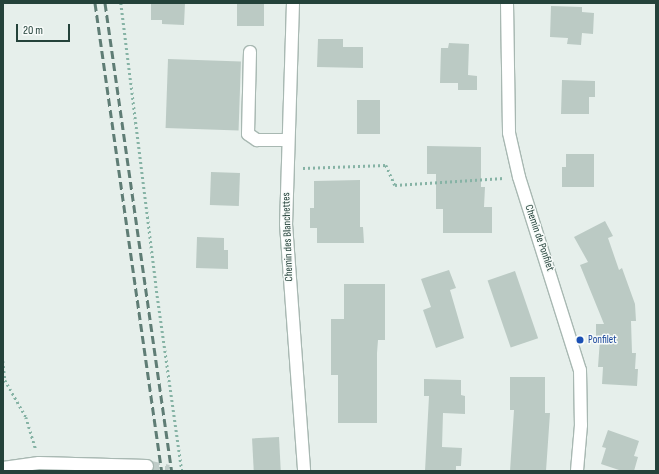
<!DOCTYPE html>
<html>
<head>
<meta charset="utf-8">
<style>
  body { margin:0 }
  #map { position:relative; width:659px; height:474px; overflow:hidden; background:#e6efeb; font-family:"Sofia Sans Condensed",sans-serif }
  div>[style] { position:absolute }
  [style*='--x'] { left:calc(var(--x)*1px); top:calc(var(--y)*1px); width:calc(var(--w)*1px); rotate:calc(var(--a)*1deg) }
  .building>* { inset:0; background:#bbcac4; transform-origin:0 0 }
  .minor-tunnel>* { height:12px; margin-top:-6px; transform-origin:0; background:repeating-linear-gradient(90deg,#bfccc8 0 12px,transparent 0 18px) }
  .path>* { height:2.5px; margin-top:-1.25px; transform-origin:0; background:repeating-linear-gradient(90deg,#86b3a5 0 2px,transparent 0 5px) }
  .roads { filter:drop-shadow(1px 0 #a8b8b2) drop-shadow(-1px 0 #a8b8b2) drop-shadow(0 1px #a8b8b2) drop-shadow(0 -1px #a8b8b2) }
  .minor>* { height:12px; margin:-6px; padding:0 6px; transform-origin:6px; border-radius:6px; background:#fff }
  .rail>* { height:3px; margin-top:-1.5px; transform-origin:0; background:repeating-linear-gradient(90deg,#5f7d75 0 8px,transparent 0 12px) }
  .dots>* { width:11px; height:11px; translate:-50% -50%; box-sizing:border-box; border:2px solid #f7fbf9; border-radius:50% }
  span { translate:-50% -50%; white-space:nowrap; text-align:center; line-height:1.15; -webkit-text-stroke:3px #f7fbf9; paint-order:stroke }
  .street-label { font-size:11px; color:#24423a }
  .transit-label { font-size:11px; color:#164399 }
  .left { translate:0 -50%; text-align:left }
  .frame { position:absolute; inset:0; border:4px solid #24423a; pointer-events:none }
  .scale { position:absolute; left:16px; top:24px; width:54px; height:18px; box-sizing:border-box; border:2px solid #24423a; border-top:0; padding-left:5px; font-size:12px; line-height:14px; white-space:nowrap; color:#24423a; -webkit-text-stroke:3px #f7fbf9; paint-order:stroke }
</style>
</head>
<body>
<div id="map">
  <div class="building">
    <i style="clip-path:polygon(151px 3px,185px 3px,184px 25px,162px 24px,162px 20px,151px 20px)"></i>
    <i style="left:237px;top:3px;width:27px;height:23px"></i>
    <i style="clip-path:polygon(551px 6px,582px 7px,582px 12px,594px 13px,593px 34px,582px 33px,581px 45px,567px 44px,568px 38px,550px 37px)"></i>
    <i style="clip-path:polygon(318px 39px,343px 39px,343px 47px,363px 47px,363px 68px,317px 67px)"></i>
    <i style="clip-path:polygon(449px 43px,469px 44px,468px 75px,477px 76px,477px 90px,458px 90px,458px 83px,440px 83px,441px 48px,448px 48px)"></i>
    <i style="left:168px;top:59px;width:73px;height:69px;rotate:2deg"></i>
    <i style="clip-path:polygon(562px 80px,595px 81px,595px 97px,589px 97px,589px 114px,561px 114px)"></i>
    <i style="left:357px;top:100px;width:23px;height:34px"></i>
    <i style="clip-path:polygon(427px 146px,481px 147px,481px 187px,485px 187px,484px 207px,492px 207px,492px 233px,443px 233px,443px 209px,436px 209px,436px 174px,427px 174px)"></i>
    <i style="clip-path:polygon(566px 154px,594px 154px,594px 187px,562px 187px,562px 167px,566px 167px)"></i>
    <i style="left:211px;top:172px;width:29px;height:33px;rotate:2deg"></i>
    <i style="clip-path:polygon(360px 180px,360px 227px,363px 227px,364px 243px,317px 243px,317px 228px,310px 228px,310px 208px,314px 208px,314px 181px)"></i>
    <i style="clip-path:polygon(605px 221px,613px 236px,608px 238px,619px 270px,622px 268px,635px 304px,636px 321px,631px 321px,632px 353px,636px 353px,635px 369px,638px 369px,637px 386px,602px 384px,603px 367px,598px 367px,600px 339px,596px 339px,596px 324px,604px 324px,580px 265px,588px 262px,574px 237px)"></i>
    <i style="clip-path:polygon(197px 237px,224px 238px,224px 250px,228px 250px,228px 269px,196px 268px)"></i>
    <i style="clip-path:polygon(449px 270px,456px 288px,450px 290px,464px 338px,436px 348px,423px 310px,431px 307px,421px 279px)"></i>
    <i style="left:515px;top:271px;width:71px;height:29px;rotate:71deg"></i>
    <i style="clip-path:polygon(344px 284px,385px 284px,385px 340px,378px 340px,377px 353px,377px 423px,338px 423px,338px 375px,331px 375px,331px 319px,344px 319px)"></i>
    <i style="clip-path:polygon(510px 377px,545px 377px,545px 413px,550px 413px,546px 471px,510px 471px,514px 410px,510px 410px)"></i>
    <i style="clip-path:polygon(424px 379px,461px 380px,461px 395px,465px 396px,465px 414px,443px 413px,442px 447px,462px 448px,461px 466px,456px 466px,456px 471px,425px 471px,429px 396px,424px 396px)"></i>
    <i style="clip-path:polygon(608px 430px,639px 441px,634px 456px,638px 457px,634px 471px,622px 471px,601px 464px,606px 448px,602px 447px)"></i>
    <i style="left:279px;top:437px;width:34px;height:27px;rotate:87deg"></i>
  </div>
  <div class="minor-tunnel">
    <i style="--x:147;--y:466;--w:22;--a:13"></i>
  </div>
  <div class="path">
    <i style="--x:121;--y:3;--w:285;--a:82.9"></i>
    <i style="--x:156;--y:286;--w:187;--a:82"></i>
    <i style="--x:303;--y:168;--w:83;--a:-2.1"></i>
    <i style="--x:386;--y:165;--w:22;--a:66"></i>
    <i style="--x:395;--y:185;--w:109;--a:-3.7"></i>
    <i style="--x:3;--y:361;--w:19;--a:84"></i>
    <i style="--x:5;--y:380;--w:43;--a:60.4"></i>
    <i style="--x:26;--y:417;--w:34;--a:73"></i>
  </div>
  <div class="roads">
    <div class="minor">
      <i style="--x:293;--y:3;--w:221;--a:91.8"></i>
      <i style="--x:286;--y:224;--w:248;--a:85.8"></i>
      <i style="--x:507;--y:3;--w:130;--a:89.1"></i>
      <i style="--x:509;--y:133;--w:45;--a:77.2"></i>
      <i style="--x:519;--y:177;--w:202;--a:72.5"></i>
      <i style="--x:580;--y:370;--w:55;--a:89"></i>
      <i style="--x:581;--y:425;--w:46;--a:95"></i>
      <i style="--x:250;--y:52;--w:82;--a:91.4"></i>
      <i style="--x:248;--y:134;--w:11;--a:34"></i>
      <i style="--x:257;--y:140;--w:30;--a:0"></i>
      <i style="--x:3;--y:468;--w:36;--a:-8"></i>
      <i style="--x:39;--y:463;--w:108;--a:1.6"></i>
    </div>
  </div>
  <div class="rail">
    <i style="--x:95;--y:3;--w:473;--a:81.9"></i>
    <i style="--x:105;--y:3;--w:473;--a:81.9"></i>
  </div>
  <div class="dots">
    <i style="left:580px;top:340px;background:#1a4fb4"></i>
  </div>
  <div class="street-label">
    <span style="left:288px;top:237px;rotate:-92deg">Chemin des Blanchettes</span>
    <span style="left:539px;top:238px;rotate:71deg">Chemin de Ponfilet</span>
  </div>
  <div class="transit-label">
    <span class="left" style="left:588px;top:340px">Ponfilet</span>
  </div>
  <div class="frame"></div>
  <div class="scale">20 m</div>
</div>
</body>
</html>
